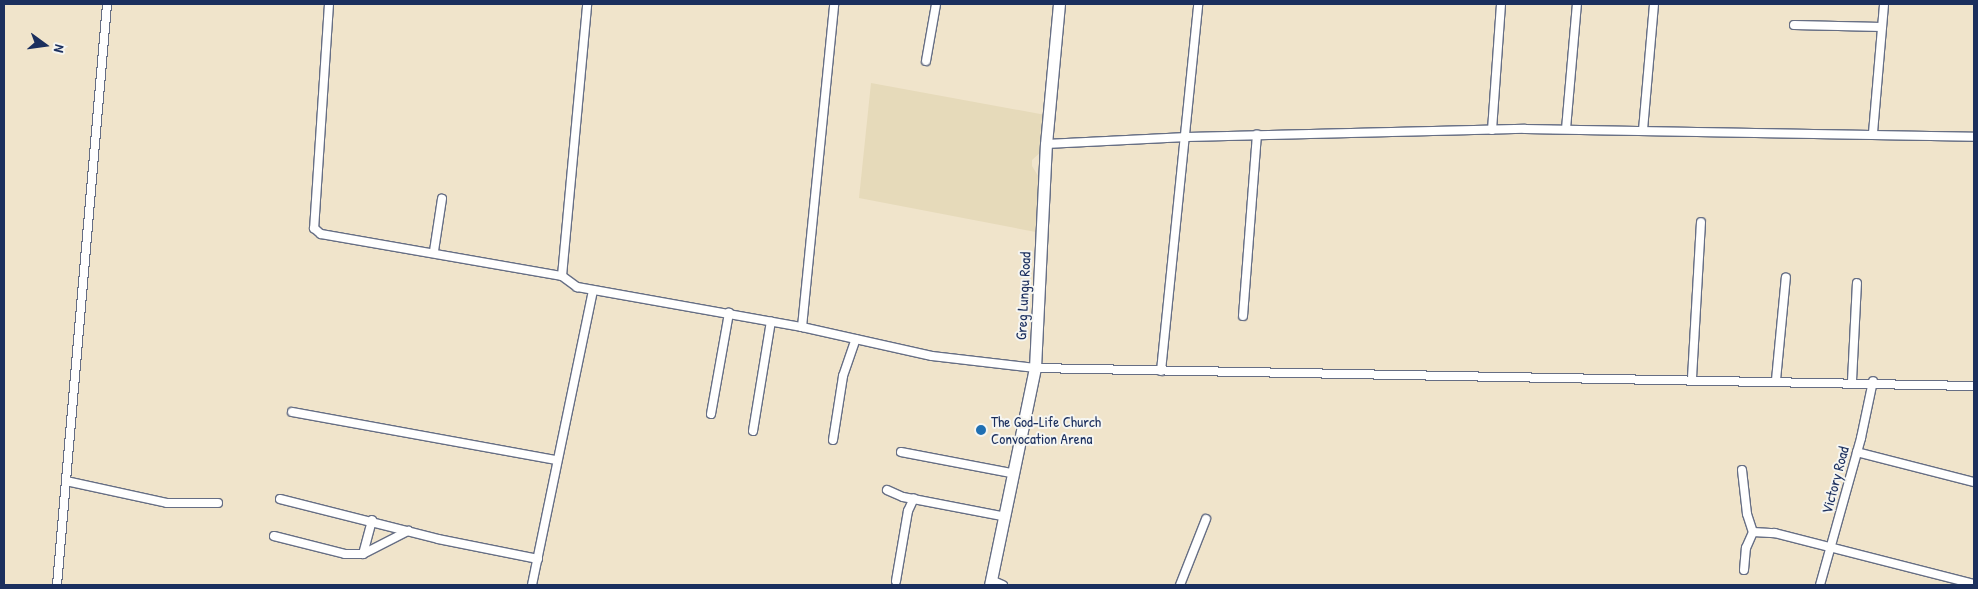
<!DOCTYPE html>
<html>
<head>
<meta charset="utf-8">
<style>
  body { margin:0 }
  #map { position:relative; width:1978px; height:589px; overflow:hidden; background:#f0e4cb; font-family:"Patrick Hand",sans-serif }
  div>[style] { position:absolute }
  [style*='--x'] { left:calc(var(--x)*1px); top:calc(var(--y)*1px); width:calc(var(--w)*1px); rotate:calc(var(--a)*1deg) }
  .built>* { inset:0; background:#e6daba }
  .roads { filter:drop-shadow(1px 0 #666e84) drop-shadow(-1px 0 #666e84) drop-shadow(0 1px #666e84) drop-shadow(0 -1px #666e84) }
  .street>* { height:8px; margin:-4px; padding:0 4px; transform-origin:4px; border-radius:4px; background:#fff }
  .secondary>* { height:11px; margin:-5.5px; padding:0 5.5px; transform-origin:5.5px; border-radius:5.5px; background:#fff }
  .dots>* { width:14px; height:14px; translate:-50% -50%; box-sizing:border-box; border:2px solid #f6f6f2; border-radius:50% }
  span { translate:-50% -50%; white-space:nowrap; text-align:center; line-height:1.15; -webkit-text-stroke:4px #f6f6f2; paint-order:stroke }
  .street-label { font-size:15px; color:#1b2f5e }
  .poi-label { font-size:15px; color:#1b2f5e }
  .left { translate:0 -50%; text-align:left }
  .frame { position:absolute; inset:0; border:5px solid #1b2f5e; pointer-events:none }
  .north { position:absolute; left:20px; top:20px; width:50px; height:50px; -webkit-text-stroke:4px #f6f6f2; paint-order:stroke; rotate:104deg; font-size:14px; font-weight:700; line-height:20px; text-align:center; color:#1b2f5e }
  .north::after { content:''; display:block; margin:auto; width:18px; height:22px; background:#1b2f5e; clip-path:polygon(50% 0,100% 100%,50% 72%,0 100%) }
</style>
</head>
<body>
<div id="map">
  <div class="built">
    <i style="clip-path:polygon(871px 83px,1051px 116px,1042px 151px,1032px 160px,1032px 166px,1040px 179px,1041px 233px,859px 198px)"></i>
  </div>
  <div class="roads">
    <div class="street">
      <i style="--x:329;--y:4;--w:225;--a:93.8"></i>
      <i style="--x:314;--y:228;--w:9;--a:41"></i>
      <i style="--x:321;--y:234;--w:245;--a:9.9"></i>
      <i style="--x:562;--y:276;--w:19;--a:36"></i>
      <i style="--x:577;--y:287;--w:229;--a:10.1"></i>
      <i style="--x:802;--y:327;--w:133;--a:12.6"></i>
      <i style="--x:932;--y:356;--w:104;--a:6.6"></i>
      <i style="--x:1035;--y:368;--w:939;--a:1.1"></i>
      <i style="--x:1794;--y:25;--w:88;--a:1.3"></i>
      <i style="--x:926;--y:61;--w:58;--a:-80"></i>
      <i style="--x:1566;--y:129;--w:125;--a:-85"></i>
      <i style="--x:1492;--y:130;--w:126;--a:-85.9"></i>
      <i style="--x:1643;--y:130;--w:126;--a:-85"></i>
      <i style="--x:1873;--y:133;--w:129;--a:-85.1"></i>
      <i style="--x:1046;--y:144;--w:141;--a:-2.8"></i>
      <i style="--x:1187;--y:137;--w:338;--a:-1.4"></i>
      <i style="--x:1525;--y:129;--w:449;--a:1"></i>
      <i style="--x:434;--y:251;--w:53;--a:-81.3"></i>
      <i style="--x:562;--y:276;--w:273;--a:-84.7"></i>
      <i style="--x:1243;--y:316;--w:182;--a:-85.6"></i>
      <i style="--x:802;--y:327;--w:325;--a:-84.3"></i>
      <i style="--x:1161;--y:371;--w:369;--a:-84.2"></i>
      <i style="--x:1692;--y:378;--w:156;--a:-86.7"></i>
      <i style="--x:1776;--y:380;--w:103;--a:-84.5"></i>
      <i style="--x:1852;--y:381;--w:98;--a:-87.1"></i>
      <i style="--x:292;--y:412;--w:269;--a:10.3"></i>
      <i style="--x:711;--y:414;--w:103;--a:-79.9"></i>
      <i style="--x:753;--y:431;--w:111;--a:-80.7"></i>
      <i style="--x:833;--y:440;--w:65;--a:-81.1"></i>
      <i style="--x:843;--y:376;--w:39;--a:-71"></i>
      <i style="--x:901;--y:452;--w:112;--a:10.8"></i>
      <i style="--x:1857;--y:452;--w:121;--a:14.4"></i>
      <i style="--x:1742;--y:470;--w:44;--a:83.5"></i>
      <i style="--x:1747;--y:514;--w:19;--a:72"></i>
      <i style="--x:66;--y:481;--w:103;--a:12.3"></i>
      <i style="--x:167;--y:503;--w:51;--a:0"></i>
      <i style="--x:887;--y:490;--w:17;--a:24"></i>
      <i style="--x:903;--y:497;--w:101;--a:10.9"></i>
      <i style="--x:280;--y:499;--w:163;--a:14.2"></i>
      <i style="--x:438;--y:539;--w:102;--a:11.3"></i>
      <i style="--x:274;--y:536;--w:73;--a:14.2"></i>
      <i style="--x:345;--y:554;--w:18;--a:0"></i>
      <i style="--x:363;--y:554;--w:51;--a:-27.1"></i>
      <i style="--x:363;--y:554;--w:35;--a:-75"></i>
      <i style="--x:1744;--y:570;--w:22;--a:-85"></i>
      <i style="--x:1746;--y:548;--w:17;--a:-66"></i>
      <i style="--x:1753;--y:532;--w:22;--a:3"></i>
      <i style="--x:1775;--y:533;--w:205;--a:14.4"></i>
      <i style="--x:991;--y:580;--w:13;--a:23"></i>
      <i style="--x:896;--y:581;--w:71;--a:-80.3"></i>
      <i style="--x:908;--y:511;--w:14;--a:-65"></i>
      <i style="--x:57;--y:585;--w:583;--a:-85.08"></i>
      <i style="--x:532;--y:585;--w:301;--a:-78.3"></i>
      <i style="--x:1180;--y:585;--w:71;--a:-68.5"></i>
      <i style="--x:1820;--y:585;--w:153;--a:-74.4"></i>
      <i style="--x:1861;--y:438;--w:58;--a:-78.1"></i>
    </div>
    <div class="secondary">
      <i style="--x:990;--y:585;--w:222;--a:-78.3"></i>
      <i style="--x:1035;--y:368;--w:224;--a:-87.2"></i>
      <i style="--x:1046;--y:144;--w:141;--a:-84.7"></i>
    </div>
  </div>
  <div class="dots">
    <i style="left:981px;top:430px;background:#1f6fb2"></i>
  </div>
  <div class="street-label">
    <span style="left:1023px;top:296px;rotate:-87deg">Greg Lungu Road</span>
    <span style="left:1835px;top:480px;rotate:-75deg">Victory Road</span>
  </div>
  <div class="poi-label">
    <span class="left" style="left:991px;top:430px">The God-Life Church<br>Convocation Arena</span>
  </div>
  <div class="frame"></div>
  <div class="north">N</div>
</div>
</body>
</html>
